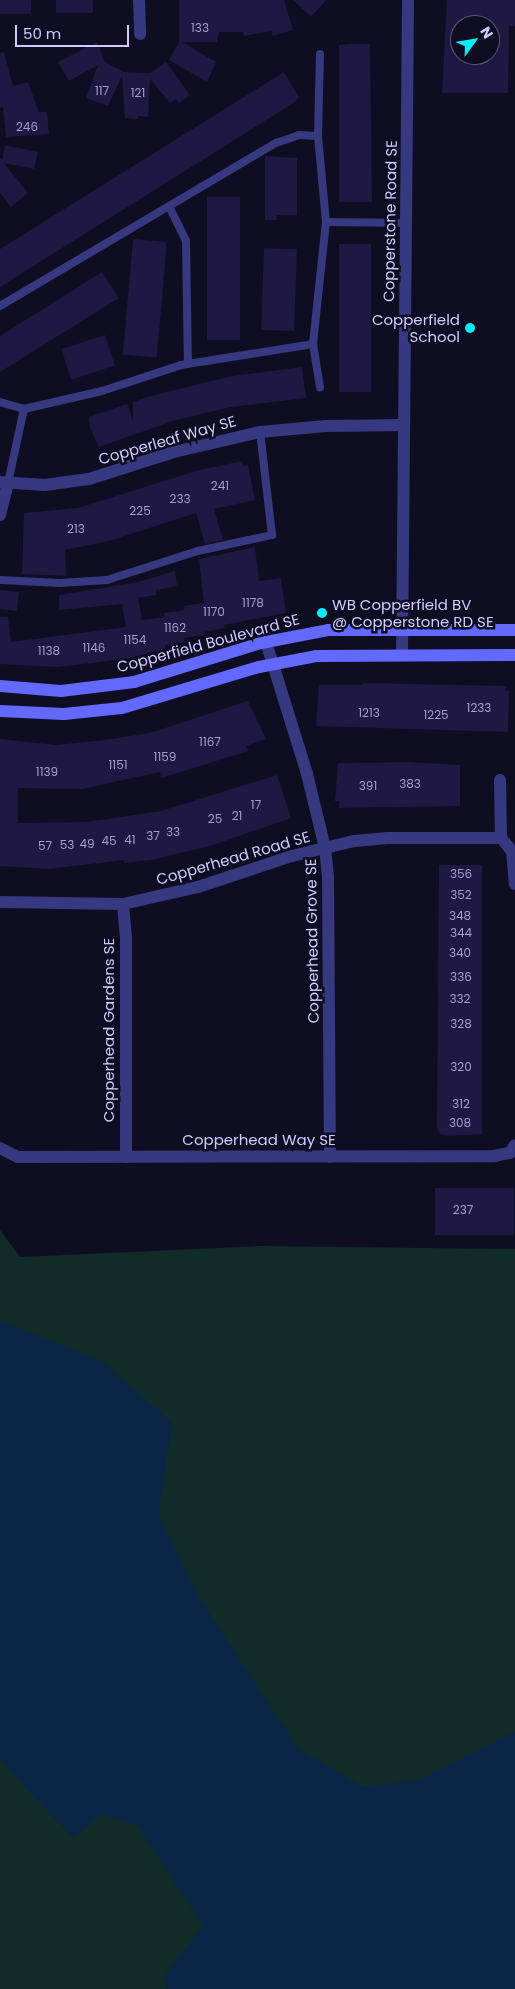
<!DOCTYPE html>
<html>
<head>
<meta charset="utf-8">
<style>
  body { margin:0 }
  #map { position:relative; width:515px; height:1989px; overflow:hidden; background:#0f0d21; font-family:Poppins,sans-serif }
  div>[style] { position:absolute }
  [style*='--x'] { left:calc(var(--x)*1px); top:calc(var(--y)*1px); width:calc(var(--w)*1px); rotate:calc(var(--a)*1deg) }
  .green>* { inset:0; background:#102b28 }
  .water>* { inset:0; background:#0b2546 }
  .building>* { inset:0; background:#1e1842; transform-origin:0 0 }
  .lane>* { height:8px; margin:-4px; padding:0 4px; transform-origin:4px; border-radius:4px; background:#373980 }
  .street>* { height:12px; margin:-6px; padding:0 6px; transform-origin:6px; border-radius:6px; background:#373980 }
  .secondary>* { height:12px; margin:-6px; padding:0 6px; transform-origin:6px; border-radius:6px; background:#6369ff }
  .dots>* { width:14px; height:14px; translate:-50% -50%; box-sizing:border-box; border:2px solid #0f0d21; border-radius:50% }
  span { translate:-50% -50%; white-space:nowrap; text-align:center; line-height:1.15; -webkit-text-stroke:5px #0f0d21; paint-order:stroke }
  .number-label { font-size:12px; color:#a39fd0 }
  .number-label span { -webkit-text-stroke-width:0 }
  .street-label { font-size:15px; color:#cfccff }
  .poi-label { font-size:15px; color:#cfccff }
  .right { translate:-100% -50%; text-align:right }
  .left { translate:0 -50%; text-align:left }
  .north { position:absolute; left:450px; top:15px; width:50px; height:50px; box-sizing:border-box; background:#0f0d21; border:1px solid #5c597a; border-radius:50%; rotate:58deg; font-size:14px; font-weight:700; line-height:20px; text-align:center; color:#cfccff }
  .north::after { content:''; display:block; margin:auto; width:18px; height:22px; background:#00eef7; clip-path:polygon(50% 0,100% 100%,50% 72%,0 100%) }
  .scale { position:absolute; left:15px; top:25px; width:114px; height:22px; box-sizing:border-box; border:2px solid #cfccff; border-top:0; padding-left:6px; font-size:15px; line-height:18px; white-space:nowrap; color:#cfccff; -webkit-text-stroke:4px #0f0d21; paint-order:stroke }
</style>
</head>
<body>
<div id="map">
  <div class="green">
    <i style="clip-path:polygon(0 1230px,20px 1257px,260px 1246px,515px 1249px,515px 1989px,0 1989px)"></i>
  </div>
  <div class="water">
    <i style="clip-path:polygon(0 1321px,103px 1362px,172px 1423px,158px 1515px,197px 1594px,298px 1749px,363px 1787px,419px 1780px,515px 1732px,515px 1989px,167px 1989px,164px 1977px,203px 1926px,138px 1826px,102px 1814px,73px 1838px,0 1760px)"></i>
  </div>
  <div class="building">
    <i style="left:0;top:0;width:31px;height:14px"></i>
    <i style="left:56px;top:0;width:37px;height:13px"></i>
    <i style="clip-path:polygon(179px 0,284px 0,293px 30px,273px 36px,271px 31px,244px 36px,243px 32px,219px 32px,217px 42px,182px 42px,216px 62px,207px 82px,169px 60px,179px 42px)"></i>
    <i style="clip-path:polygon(293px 0,326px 0,311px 17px)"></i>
    <i style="clip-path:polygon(evenodd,447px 0,515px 0,515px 26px,509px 26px,508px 93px,442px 93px,447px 0,460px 25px,490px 25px,490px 55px,460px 55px,460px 25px)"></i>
    <i style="clip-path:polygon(97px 42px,105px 62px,124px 72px,150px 73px,166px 62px,190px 95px,179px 103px,176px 99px,170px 103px,150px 79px,148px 117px,138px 116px,138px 119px,125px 118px,122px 76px,108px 106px,86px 98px,98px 65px,69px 81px,58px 62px)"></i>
    <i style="clip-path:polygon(349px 44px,370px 44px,372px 202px,339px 202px,339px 45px)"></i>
    <i style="clip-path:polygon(4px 52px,13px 86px,28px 82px,39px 112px,47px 112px,49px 134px,6px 137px,3px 107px,0 108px,0 53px)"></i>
    <i style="clip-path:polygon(284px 72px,299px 97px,295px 102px,0 287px,0 249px)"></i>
    <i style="clip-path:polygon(5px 145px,38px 152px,34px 169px,4px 163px,28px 193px,11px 207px,0 193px,0 158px,2px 160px)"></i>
    <i style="clip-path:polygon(265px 156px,297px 158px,297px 215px,277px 215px,276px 220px,265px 220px)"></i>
    <i style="left:207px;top:197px;width:33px;height:143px"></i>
    <i style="left:133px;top:239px;width:34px;height:116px;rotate:5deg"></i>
    <i style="left:339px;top:244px;width:32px;height:148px"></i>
    <i style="left:264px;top:248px;width:33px;height:82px;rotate:2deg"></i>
    <i style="clip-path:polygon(102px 272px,119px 298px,0 372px,0 336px)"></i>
    <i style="left:105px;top:335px;width:32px;height:46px;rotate:72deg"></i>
    <i style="clip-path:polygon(302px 367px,306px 398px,231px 407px,173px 421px,99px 447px,90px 428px,89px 417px,127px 404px,133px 421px,133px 402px,154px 395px,232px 376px)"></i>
    <i style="clip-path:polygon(242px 461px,243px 466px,248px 465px,255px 500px,214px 509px,223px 540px,205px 544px,196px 513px,109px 541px,65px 550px,66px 576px,22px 574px,24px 513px,78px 508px,196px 471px)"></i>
    <i style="clip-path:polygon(255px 547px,259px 581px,281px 578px,286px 613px,224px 625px,225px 628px,204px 632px,204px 635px,184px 638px,185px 642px,165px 645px,165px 649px,125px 659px,58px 667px,0 664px,0 617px,8px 617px,11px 642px,126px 627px,122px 604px,59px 610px,59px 595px,138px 582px,175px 571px,177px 586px,156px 590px,156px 595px,138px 598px,142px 620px,165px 617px,164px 613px,184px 610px,184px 606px,204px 603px,199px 559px)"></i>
    <i style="left:0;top:590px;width:19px;height:19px;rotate:6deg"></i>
    <i style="clip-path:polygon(363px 683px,506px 686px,506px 691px,509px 691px,508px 732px,316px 726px,319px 685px,363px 685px)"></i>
    <i style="clip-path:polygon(248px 701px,266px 739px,246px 746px,248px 751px,161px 778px,160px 772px,82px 789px,18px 788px,18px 823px,87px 822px,161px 811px,277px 775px,291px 818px,210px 846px,151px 860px,124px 863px,124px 860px,49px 869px,0 866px,0 739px,56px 745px,105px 740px,150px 733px)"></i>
    <i style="clip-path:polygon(409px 762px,460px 765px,460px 806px,339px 808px,339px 801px,335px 801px,338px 763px)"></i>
    <i style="clip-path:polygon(439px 865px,482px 865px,482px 1134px,449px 1136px,440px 1134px,437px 1128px)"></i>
    <i style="left:435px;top:1188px;width:79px;height:47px"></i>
  </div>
  <div class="lane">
    <i style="--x:320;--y:54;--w:82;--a:91.4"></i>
    <i style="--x:318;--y:136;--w:86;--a:84.7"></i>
    <i style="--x:326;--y:222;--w:123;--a:96.1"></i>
    <i style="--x:313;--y:344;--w:44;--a:80.8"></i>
    <i style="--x:169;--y:206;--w:39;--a:64"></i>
    <i style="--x:186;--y:241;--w:123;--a:89.1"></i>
    <i style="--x:326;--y:222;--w:80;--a:0.7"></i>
    <i style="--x:0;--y:306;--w:321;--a:-30.6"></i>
    <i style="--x:276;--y:143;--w:24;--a:-19"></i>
    <i style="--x:299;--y:135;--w:19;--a:3"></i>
    <i style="--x:0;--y:402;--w:25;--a:16"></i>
    <i style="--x:24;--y:409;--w:80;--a:-13"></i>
    <i style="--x:102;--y:391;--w:83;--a:-18.2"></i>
    <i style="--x:181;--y:365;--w:134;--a:-9"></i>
    <i style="--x:8;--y:483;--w:76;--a:-77.8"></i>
    <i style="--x:0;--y:580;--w:60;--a:2.9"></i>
    <i style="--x:60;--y:583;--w:47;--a:-3.7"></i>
    <i style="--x:107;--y:580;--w:96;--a:-17.7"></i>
    <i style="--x:198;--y:551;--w:76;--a:-12.2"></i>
    <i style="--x:272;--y:535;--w:104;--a:-96.6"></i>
  </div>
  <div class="street">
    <i style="--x:139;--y:0;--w:34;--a:88"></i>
    <i style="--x:0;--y:482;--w:45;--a:3.8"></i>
    <i style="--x:45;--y:485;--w:44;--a:-7.8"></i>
    <i style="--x:89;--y:479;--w:89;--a:-17.6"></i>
    <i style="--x:174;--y:452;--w:88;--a:-13.1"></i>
    <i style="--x:260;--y:432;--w:66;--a:-5.2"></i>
    <i style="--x:326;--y:426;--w:78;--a:-0.7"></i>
    <i style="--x:0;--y:515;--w:33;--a:-76"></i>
    <i style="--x:266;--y:642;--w:138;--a:72.7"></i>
    <i style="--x:307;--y:774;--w:76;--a:76.3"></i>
    <i style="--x:325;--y:848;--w:29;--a:84"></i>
    <i style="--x:328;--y:877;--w:280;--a:89.6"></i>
    <i style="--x:402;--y:653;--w:653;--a:-89.47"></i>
    <i style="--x:500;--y:780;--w:58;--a:89"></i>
    <i style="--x:0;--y:902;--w:123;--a:0.9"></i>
    <i style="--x:123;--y:904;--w:77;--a:-12.8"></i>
    <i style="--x:198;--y:887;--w:99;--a:-18.3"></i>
    <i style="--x:292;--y:856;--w:64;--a:-13.6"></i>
    <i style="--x:354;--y:841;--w:34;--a:-5"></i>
    <i style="--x:388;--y:838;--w:113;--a:0"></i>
    <i style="--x:501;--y:838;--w:17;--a:50"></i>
    <i style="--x:512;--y:851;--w:33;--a:85"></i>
    <i style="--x:123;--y:904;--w:34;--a:85"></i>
    <i style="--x:126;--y:938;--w:219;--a:90"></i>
    <i style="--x:0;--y:1148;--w:20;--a:27"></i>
    <i style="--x:18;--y:1157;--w:476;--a:-0.1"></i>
    <i style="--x:494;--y:1156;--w:16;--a:-11"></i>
    <i style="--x:510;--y:1153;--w:9;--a:-58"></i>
  </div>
  <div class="secondary">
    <i style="--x:0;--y:686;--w:61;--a:4.7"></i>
    <i style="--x:61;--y:691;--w:74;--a:-7"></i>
    <i style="--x:134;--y:682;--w:133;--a:-17.1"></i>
    <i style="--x:261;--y:643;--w:68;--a:-11"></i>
    <i style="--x:328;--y:630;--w:187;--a:0"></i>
    <i style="--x:0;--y:711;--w:64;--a:2.7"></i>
    <i style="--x:64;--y:714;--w:58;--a:-5.9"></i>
    <i style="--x:122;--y:708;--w:143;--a:-16.7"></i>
    <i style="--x:259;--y:667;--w:58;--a:-10.9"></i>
    <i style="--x:316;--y:656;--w:199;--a:-0.3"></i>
  </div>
  <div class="dots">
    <i style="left:470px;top:328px;background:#00eef7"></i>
    <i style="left:322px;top:613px;background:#00eef7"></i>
  </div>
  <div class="number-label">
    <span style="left:200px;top:28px">133</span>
    <span style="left:102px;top:91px">117</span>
    <span style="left:138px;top:93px">121</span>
    <span style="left:27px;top:127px">246</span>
    <span style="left:220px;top:486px">241</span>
    <span style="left:180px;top:499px">233</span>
    <span style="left:140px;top:511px">225</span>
    <span style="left:76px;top:529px">213</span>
    <span style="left:253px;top:603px">1178</span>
    <span style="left:214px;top:612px">1170</span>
    <span style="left:175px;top:628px">1162</span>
    <span style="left:135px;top:640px">1154</span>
    <span style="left:94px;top:648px">1146</span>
    <span style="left:49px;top:651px">1138</span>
    <span style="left:479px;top:708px">1233</span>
    <span style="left:369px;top:713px">1213</span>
    <span style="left:436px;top:715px">1225</span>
    <span style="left:210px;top:742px">1167</span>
    <span style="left:165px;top:757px">1159</span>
    <span style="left:118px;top:765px">1151</span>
    <span style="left:47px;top:772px">1139</span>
    <span style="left:410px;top:784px">383</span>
    <span style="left:368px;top:786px">391</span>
    <span style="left:256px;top:805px">17</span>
    <span style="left:237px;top:816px">21</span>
    <span style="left:215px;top:819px">25</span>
    <span style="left:173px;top:832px">33</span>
    <span style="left:153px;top:836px">37</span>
    <span style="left:130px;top:840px">41</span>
    <span style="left:109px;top:841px">45</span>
    <span style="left:87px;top:844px">49</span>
    <span style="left:67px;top:845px">53</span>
    <span style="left:45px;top:846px">57</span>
    <span style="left:461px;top:874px">356</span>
    <span style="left:461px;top:895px">352</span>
    <span style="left:460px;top:916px">348</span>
    <span style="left:461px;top:933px">344</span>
    <span style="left:460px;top:953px">340</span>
    <span style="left:461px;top:977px">336</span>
    <span style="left:460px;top:999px">332</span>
    <span style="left:461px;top:1024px">328</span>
    <span style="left:461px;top:1067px">320</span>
    <span style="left:461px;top:1104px">312</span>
    <span style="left:460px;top:1123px">308</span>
    <span style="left:463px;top:1210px">237</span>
  </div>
  <div class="street-label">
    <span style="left:390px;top:221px;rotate:-89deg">Copperstone Road SE</span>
    <span style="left:167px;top:440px;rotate:-16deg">Copperleaf Way SE</span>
    <span style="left:208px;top:643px;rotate:-15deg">Copperfield Boulevard SE</span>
    <span style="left:233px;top:858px;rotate:-16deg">Copperhead Road SE</span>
    <span style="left:312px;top:941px;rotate:-91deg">Copperhead Grove SE</span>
    <span style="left:109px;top:1030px;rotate:-90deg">Copperhead Gardens SE</span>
    <span style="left:259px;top:1140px">Copperhead Way SE</span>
  </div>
  <div class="poi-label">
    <span class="right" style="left:460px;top:328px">Copperfield<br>School</span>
    <span class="left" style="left:332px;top:613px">WB Copperfield BV<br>@ Copperstone RD SE</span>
  </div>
  <div class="north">N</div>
  <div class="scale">50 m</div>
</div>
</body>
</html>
